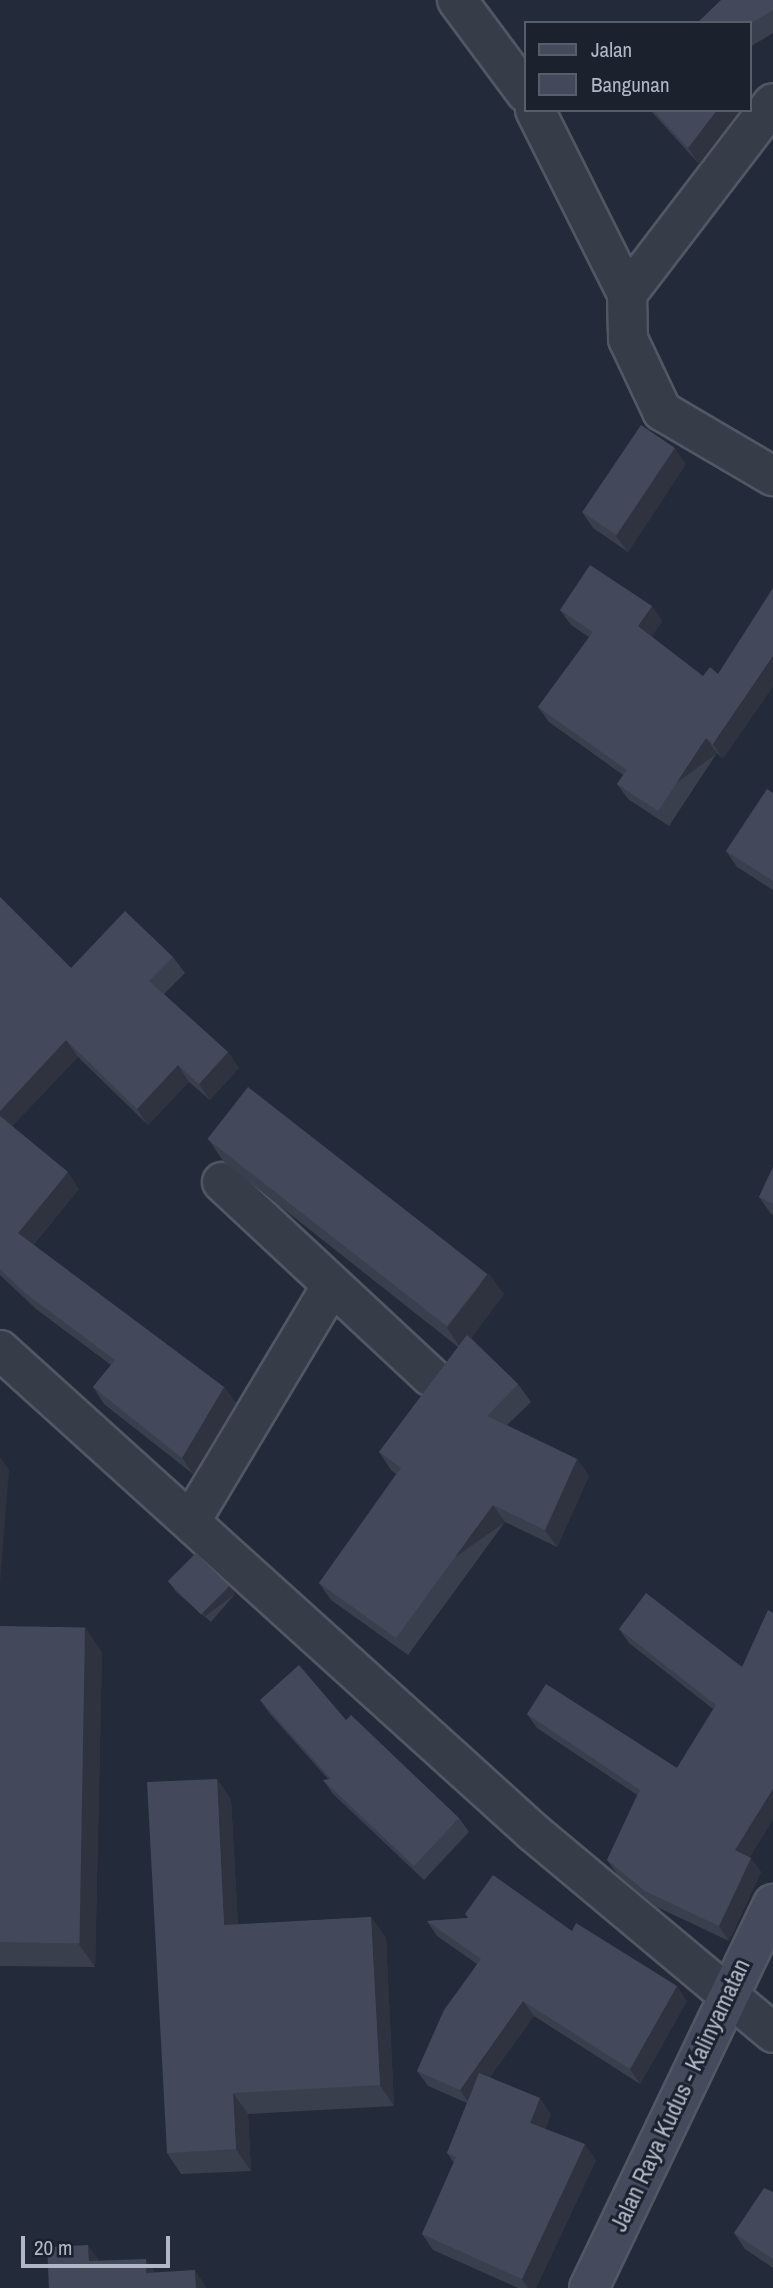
<!DOCTYPE html>
<html>
<head>
<meta charset="utf-8">
<style>
  body { margin:0 }
  #map { position:relative; width:773px; height:2288px; overflow:hidden; background:#232a39; font-family:"Archivo Narrow",sans-serif }
  div>[style] { position:absolute }
  [style*='--x'] { left:calc(var(--x)*1px); top:calc(var(--y)*1px); width:calc(var(--w)*1px); rotate:calc(var(--a)*1deg) }
  .roads { filter:drop-shadow(2px 0 #525764) drop-shadow(-2px 0 #525764) drop-shadow(0 2px #525764) drop-shadow(0 -2px #525764) }
  .street>* { height:38px; margin:-19px; padding:0 19px; transform-origin:19px; border-radius:19px; background:#373c49 }
  .secondary>* { height:38px; margin:-19px; padding:0 19px; transform-origin:19px; border-radius:19px; background:#454b5c }
  .wall>* { inset:0; background:#3a3f4d }
  .shaded-wall>* { inset:0; background:#2f333f; transform-origin:0 0 }
  .building>* { inset:0; background:#43495a; transform-origin:0 0 }
  span { translate:-50% -50%; white-space:nowrap; text-align:center; line-height:1.15; -webkit-text-stroke:6px #1c212e; paint-order:stroke }
  .street-label { font-size:24px; color:#b2b7c5 }
  .legend { position:absolute; left:524px; top:21px; width:228px; height:91px; box-sizing:border-box; background:#1c212e; border:2px solid #585d6a; margin:0; padding:9px 12px; list-style:none; font-size:21px; color:#b2b7c5 }
  .legend li { display:flex; align-items:center; gap:14px; height:35px }
  .legend b { width:35px; border:2px solid #585d6a }
  .scale { position:absolute; left:21px; top:2236px; width:149px; height:32px; box-sizing:border-box; border:4px solid #b2b7c5; border-top:0; padding-left:9px; font-size:21px; line-height:24px; white-space:nowrap; color:#b2b7c5; -webkit-text-stroke:5px #1c212e; paint-order:stroke }
</style>
</head>
<body>
<div id="map">
  <div class="roads">
    <div class="street">
      <i style="--x:457;--y:0;--w:116;--a:53.4"></i>
      <i style="--x:535;--y:110;--w:206;--a:63.4"></i>
      <i style="--x:627;--y:294;--w:45;--a:88.7"></i>
      <i style="--x:628;--y:339;--w:80;--a:64.7"></i>
      <i style="--x:662;--y:411;--w:129;--a:30.4"></i>
      <i style="--x:627;--y:294;--w:240;--a:-52.6"></i>
      <i style="--x:222;--y:1182;--w:286;--a:43"></i>
      <i style="--x:0;--y:1350;--w:719;--a:42.12"></i>
      <i style="--x:533;--y:1832;--w:313;--a:39.9"></i>
      <i style="--x:192;--y:1519;--w:269;--a:-59.1"></i>
    </div>
    <div class="secondary">
      <i style="--x:589;--y:2288;--w:426;--a:-64.4"></i>
    </div>
  </div>
  <div class="wall">
    <i style="clip-path:polygon(773px 0,773px 33px,750px 47px,750px 23px)"></i>
    <i style="clip-path:polygon(650px 110px,740px 110px,699px 164px)"></i>
    <i style="clip-path:polygon(686px 464px,628px 552px,593px 528px,582px 512px)"></i>
    <i style="clip-path:polygon(652px 606px,662px 621px,652px 636px,723px 759px,717px 753px,669px 826px,628px 799px,617px 784px,623px 775px,549px 722px,538px 707px,589px 637px,571px 625px,560px 610px)"></i>
    <i style="clip-path:polygon(773px 793px,773px 890px,737px 867px,726px 851px)"></i>
    <i style="clip-path:polygon(0 897px,71px 968px,173px 957px,185px 973px,164px 994px,228px 1052px,239px 1068px,210px 1100px,189px 1082px,148px 1125px,78px 1057px,12px 1126px,79px 1189px,33px 1245px,224px 1387px,236px 1403px,193px 1474px,104px 1404px,93px 1387px,111px 1365px,36px 1309px,0 1275px)"></i>
    <i style="clip-path:polygon(209px 1140px,504px 1294px,471px 1338px,518px 1384px,531px 1402px,507px 1425px,577px 1459px,589px 1476px,557px 1547px,505px 1522px,408px 1655px,331px 1600px,319px 1583px,396px 1474px,391px 1470px,379px 1452px,458px 1347px,223px 1161px)"></i>
    <i style="clip-path:polygon(773px 1167px,773px 1215px,771px 1214px,759px 1197px)"></i>
    <i style="clip-path:polygon(170px 1583px,229px 1586px,235px 1594px,211px 1622px,176px 1592px)"></i>
    <i style="clip-path:polygon(0 1626px,102px 1652px,95px 1967px,0 1966px)"></i>
    <i style="clip-path:polygon(619px 1629px,742px 1667px,750px 1857px,761px 1872px,729px 1941px,655px 1906px,617px 1874px,607px 1860px,637px 1795px,537px 1728px,527px 1714px,677px 1768px,713px 1709px,629px 1643px)"></i>
    <i style="clip-path:polygon(260px 1700px,346px 1720px,459px 1818px,469px 1832px,424px 1880px,333px 1794px,323px 1780px,329px 1780px,270px 1714px)"></i>
    <i style="clip-path:polygon(217px 1779px,231px 1800px,238px 1925px,371px 1917px,386px 1938px,394px 2106px,248px 2114px,251px 2171px,181px 2174px,167px 2153px)"></i>
    <i style="clip-path:polygon(465px 1914px,572px 1931px,687px 2001px,640px 2084px,534px 2016px,490px 2077px,551px 2114px,545px 2129px,596px 2160px,536px 2288px,518px 2288px,433px 2250px,422px 2234px,454px 2163px,447px 2153px,467px 2103px,428px 2086px,417px 2071px,477px 1964px,437px 1936px,427px 1921px,468px 1918px)"></i>
    <i style="clip-path:polygon(773px 2192px,773px 2268px,745px 2249px,734px 2233px)"></i>
  </div>
  <div class="shaded-wall">
    <i style="clip-path:polygon(717px 110px,740px 110px,699px 164px,688px 148px)"></i>
    <i style="clip-path:polygon(675px 448px,686px 464px,628px 552px,616px 536px)"></i>
    <i style="clip-path:polygon(652px 606px,662px 621px,649px 641px,638px 626px)"></i>
    <i style="clip-path:polygon(773px 656px,773px 687px,723px 759px,713px 744px)"></i>
    <i style="left:706px;top:738px;width:19px;height:87px;rotate:54deg"></i>
    <i style="clip-path:polygon(66px 1040px,78px 1057px,9px 1130px,0 1118px,0 1111px)"></i>
    <i style="clip-path:polygon(228px 1052px,239px 1068px,210px 1100px,199px 1084px)"></i>
    <i style="clip-path:polygon(178px 1065px,189px 1082px,148px 1125px,137px 1109px)"></i>
    <i style="clip-path:polygon(68px 1172px,79px 1189px,29px 1249px,18px 1233px)"></i>
    <i style="clip-path:polygon(489px 1273px,504px 1294px,462px 1350px,447px 1328px)"></i>
    <i style="clip-path:polygon(224px 1387px,236px 1403px,193px 1474px,182px 1458px)"></i>
    <i style="clip-path:polygon(0 1457px,9px 1470px,0 1583px)"></i>
    <i style="clip-path:polygon(577px 1459px,589px 1476px,557px 1547px,545px 1530px)"></i>
    <i style="left:493px;top:1505px;width:21px;height:165px;rotate:55deg"></i>
    <i style="left:229px;top:1586px;width:10px;height:37px;rotate:53deg"></i>
    <i style="clip-path:polygon(85px 1627px,102px 1652px,95px 1967px,78px 1943px)"></i>
    <i style="clip-path:polygon(217px 1779px,231px 1800px,239px 1946px,224px 1925px)"></i>
    <i style="clip-path:polygon(773px 1789px,773px 1820px,745px 1865px,735px 1850px)"></i>
    <i style="clip-path:polygon(751px 1858px,761px 1872px,729px 1941px,719px 1926px)"></i>
    <i style="clip-path:polygon(371px 1917px,386px 1938px,394px 2106px,380px 2085px)"></i>
    <i style="clip-path:polygon(677px 1986px,687px 2001px,640px 2084px,630px 2069px)"></i>
    <i style="clip-path:polygon(523px 2001px,534px 2016px,470px 2105px,460px 2090px)"></i>
    <i style="clip-path:polygon(233px 2093px,248px 2114px,251px 2171px,236px 2149px)"></i>
    <i style="clip-path:polygon(540px 2098px,551px 2114px,541px 2139px,530px 2123px)"></i>
    <i style="clip-path:polygon(585px 2144px,596px 2160px,536px 2288px,528px 2288px,522px 2279px)"></i>
    <i style="clip-path:polygon(88px 2245px,102px 2265px,89px 2261px)"></i>
    <i style="clip-path:polygon(146px 2259px,160px 2280px,146px 2273px)"></i>
    <i style="clip-path:polygon(195px 2270px,207px 2288px,196px 2288px)"></i>
  </div>
  <div class="building">
    <i style="clip-path:polygon(721px 0,773px 0,773px 10px,750px 24px,750px 23px,697px 23px)"></i>
    <i style="clip-path:polygon(653px 110px,717px 110px,688px 148px)"></i>
    <i style="left:641px;top:425px;width:41px;height:105px;rotate:34deg"></i>
    <i style="clip-path:polygon(590px 565px,652px 606px,638px 626px,703px 676px,710px 667px,718px 674px,773px 588px,773px 656px,713px 744px,706px 738px,658px 811px,617px 784px,627px 770px,538px 707px,593px 632px,560px 610px)"></i>
    <i style="clip-path:polygon(767px 789px,773px 793px,773px 881px,726px 851px)"></i>
    <i style="clip-path:polygon(0 897px,71px 968px,125px 911px,173px 957px,149px 981px,228px 1052px,199px 1084px,178px 1065px,137px 1109px,66px 1040px,0 1111px)"></i>
    <i style="left:248px;top:1087px;width:304px;height:66px;rotate:38deg"></i>
    <i style="clip-path:polygon(0 1116px,68px 1172px,18px 1233px,224px 1387px,182px 1458px,93px 1387px,115px 1360px,25px 1293px,0 1269px)"></i>
    <i style="clip-path:polygon(773px 1167px,773px 1204px,759px 1197px)"></i>
    <i style="clip-path:polygon(467px 1335px,518px 1384px,487px 1416px,577px 1459px,545px 1530px,493px 1505px,396px 1638px,319px 1583px,401px 1468px,379px 1452px)"></i>
    <i style="left:196px;top:1553px;width:47px;height:40px;rotate:45deg"></i>
    <i style="clip-path:polygon(646px 1593px,742px 1667px,768px 1610px,773px 1613px,773px 1789px,735px 1850px,751px 1858px,719px 1926px,645px 1891px,607px 1860px,640px 1790px,527px 1714px,546px 1684px,677px 1768px,716px 1705px,619px 1629px)"></i>
    <i style="left:0;top:1626px;width:85px;height:316px;rotate:1deg"></i>
    <i style="clip-path:polygon(299px 1665px,346px 1720px,351px 1715px,459px 1818px,414px 1866px,323px 1780px,331px 1779px,260px 1700px)"></i>
    <i style="clip-path:polygon(217px 1779px,224px 1925px,371px 1917px,380px 2085px,233px 2093px,236px 2149px,167px 2153px,147px 1782px)"></i>
    <i style="clip-path:polygon(493px 1875px,572px 1931px,576px 1923px,677px 1986px,630px 2069px,523px 2001px,460px 2090px,417px 2071px,444px 2010px,481px 1959px,427px 1921px,469px 1918px,465px 1914px)"></i>
    <i style="clip-path:polygon(479px 2073px,540px 2098px,530px 2123px,585px 2144px,522px 2279px,422px 2234px,456px 2157px,447px 2153px)"></i>
    <i style="clip-path:polygon(764px 2188px,773px 2192px,773px 2259px,734px 2233px)"></i>
    <i style="clip-path:polygon(88px 2245px,89px 2261px,146px 2259px,146px 2273px,195px 2270px,196px 2288px,49px 2288px,47px 2247px)"></i>
  </div>
  <div class="street-label">
    <span style="left:680px;top:2095px;rotate:-65deg">Jalan Raya Kudus - Kalinyamatan</span>
  </div>
  <ul class="legend">
  <li><b style="height:9px;background:#454b5c"></b>Jalan</li>
  <li><b style="height:19px;background:#43495a"></b>Bangunan</li>
  </ul>
  <div class="scale">20 m</div>
</div>
</body>
</html>
